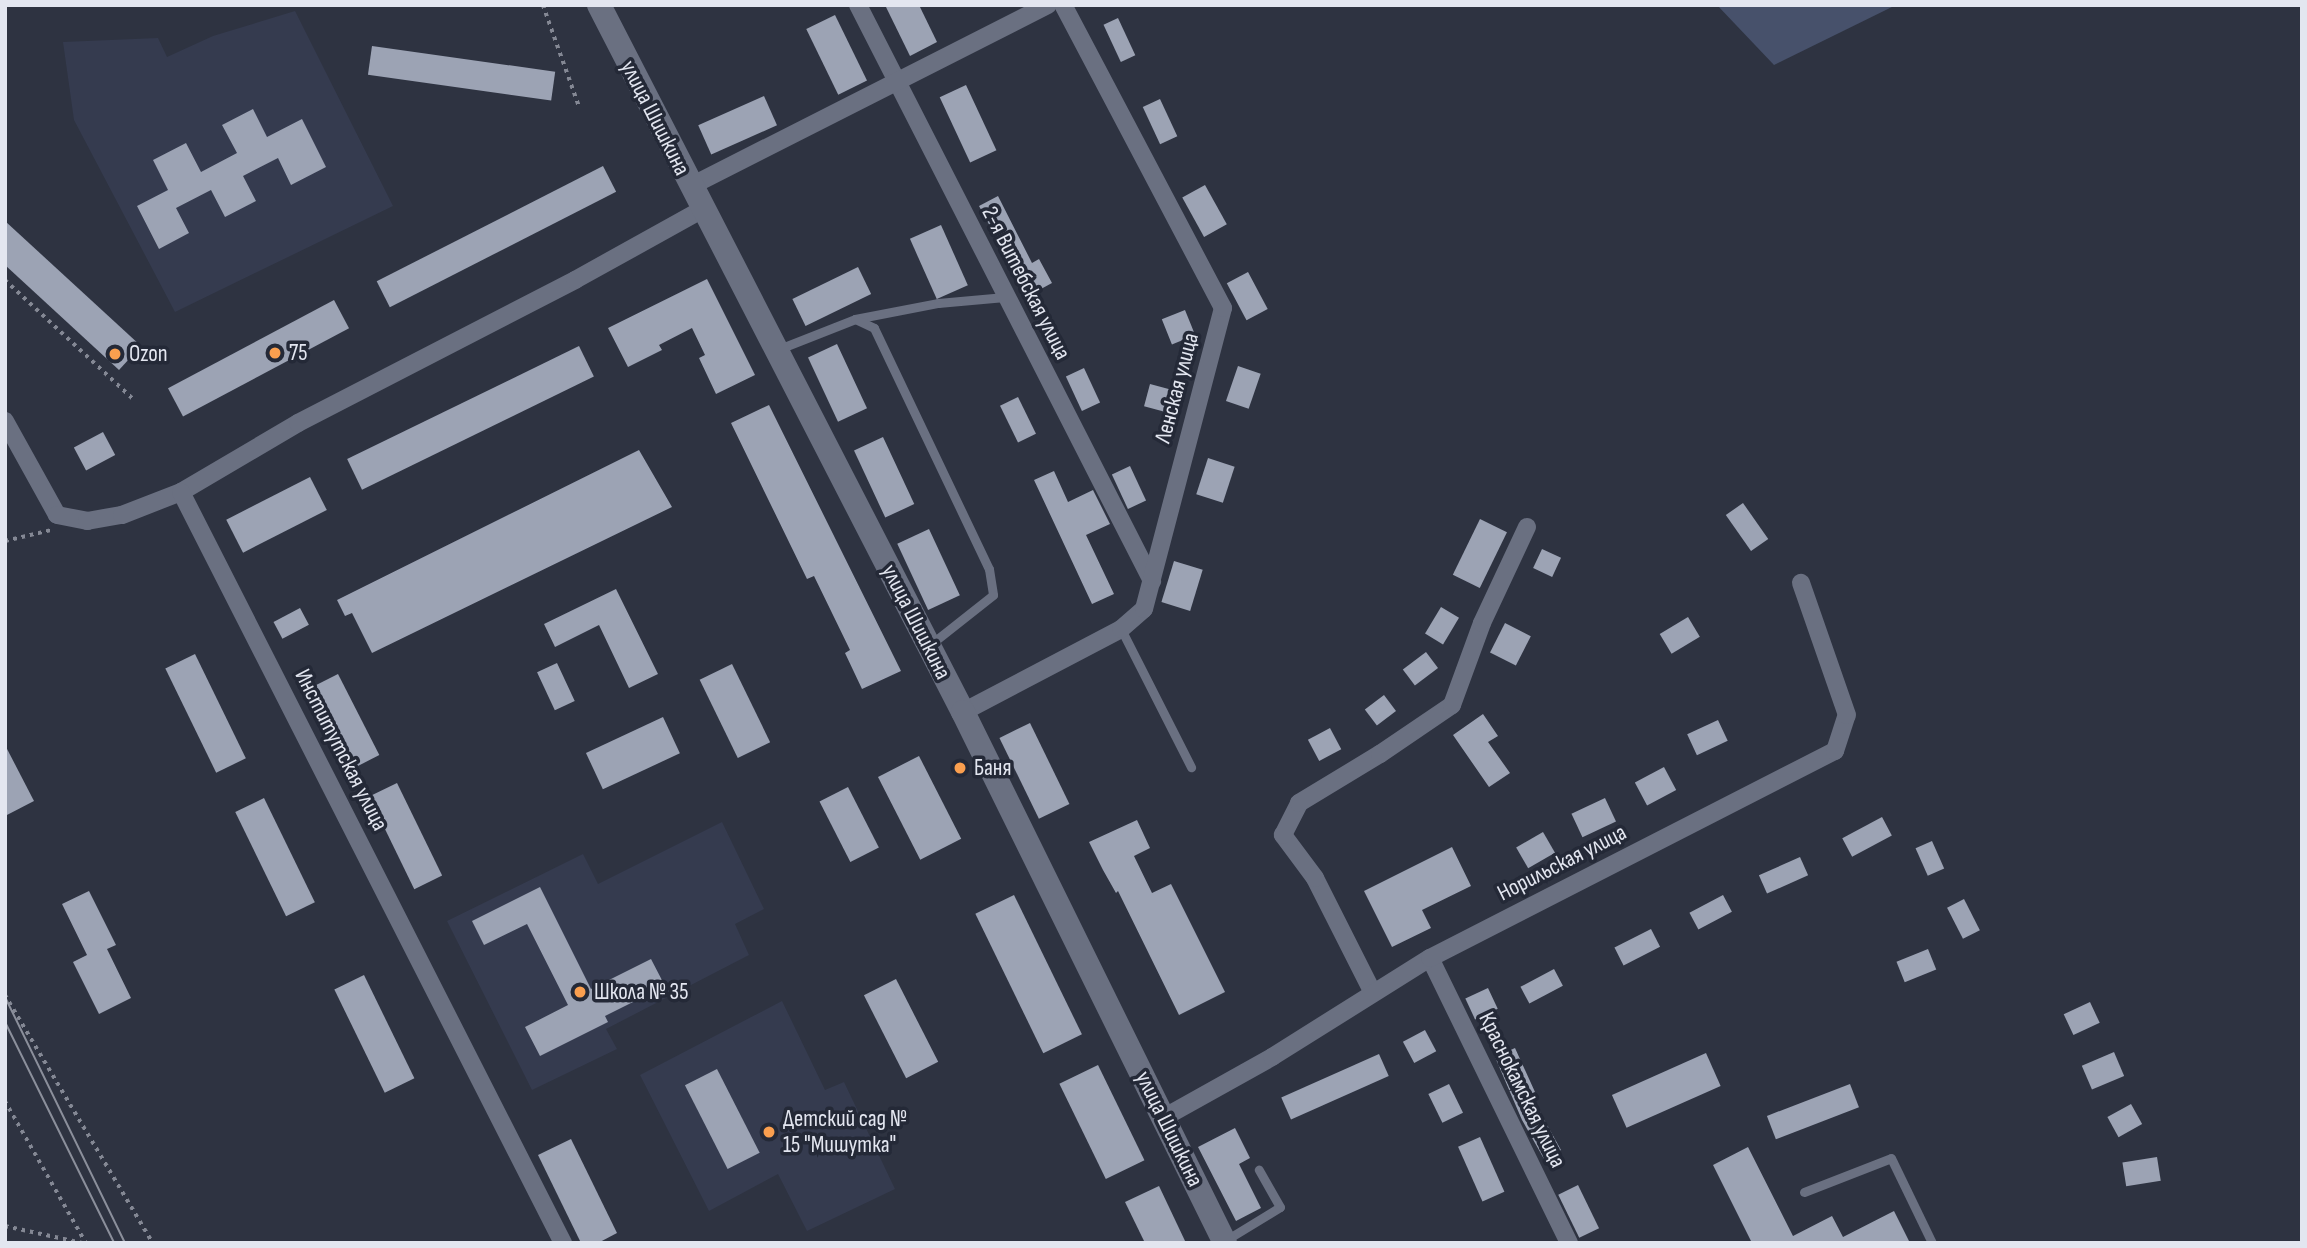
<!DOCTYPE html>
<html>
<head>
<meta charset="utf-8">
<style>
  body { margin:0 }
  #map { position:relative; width:2307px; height:1248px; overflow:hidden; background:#2e3341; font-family:"Sofia Sans Condensed",sans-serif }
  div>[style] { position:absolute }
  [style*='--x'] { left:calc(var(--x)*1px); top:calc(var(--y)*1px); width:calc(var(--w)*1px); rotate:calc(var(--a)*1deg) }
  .built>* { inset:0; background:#353b4f }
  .green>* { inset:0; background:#47516b }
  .building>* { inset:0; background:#9ca3b4; transform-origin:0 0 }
  .path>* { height:3.5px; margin-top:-1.75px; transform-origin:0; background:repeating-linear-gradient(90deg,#848894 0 3.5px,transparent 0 8.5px) }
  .lane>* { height:9px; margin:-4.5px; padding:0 4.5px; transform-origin:4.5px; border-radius:4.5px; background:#6a7081 }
  .street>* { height:18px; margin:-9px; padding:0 9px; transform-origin:9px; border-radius:9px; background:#6a7081 }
  .secondary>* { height:24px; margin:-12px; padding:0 12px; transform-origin:12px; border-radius:12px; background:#6a7081 }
  .tram>* { height:2px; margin:-1px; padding:0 1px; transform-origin:1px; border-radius:1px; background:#8b8f9b }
  .dots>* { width:19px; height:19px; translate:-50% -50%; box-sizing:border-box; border:4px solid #242937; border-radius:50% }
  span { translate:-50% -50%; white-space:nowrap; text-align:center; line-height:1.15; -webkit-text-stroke:7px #242937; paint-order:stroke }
  .street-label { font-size:23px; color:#e3e6f0 }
  .poi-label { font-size:23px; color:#e3e6f0 }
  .left { translate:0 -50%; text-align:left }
  .frame { position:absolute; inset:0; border:7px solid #e3e6f0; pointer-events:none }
</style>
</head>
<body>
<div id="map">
  <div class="built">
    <i style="clip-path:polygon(295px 11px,393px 206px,175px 312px,74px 120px,63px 42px,158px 38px,167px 57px,213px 36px)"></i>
    <i style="clip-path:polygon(722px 822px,764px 909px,735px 924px,749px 955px,606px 1029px,617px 1049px,532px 1090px,447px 921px,583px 854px,598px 884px)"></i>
    <i style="clip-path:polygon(782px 1001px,825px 1090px,844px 1082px,895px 1189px,807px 1231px,778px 1174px,709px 1211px,640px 1075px)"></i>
  </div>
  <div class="green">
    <i style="clip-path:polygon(1717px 5px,1896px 5px,1774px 65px)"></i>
  </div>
  <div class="building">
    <i style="clip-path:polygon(885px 5px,919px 5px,937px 42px,910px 56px)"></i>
    <i style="left:835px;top:15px;width:73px;height:32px;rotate:64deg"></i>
    <i style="left:1118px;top:18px;width:41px;height:16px;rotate:65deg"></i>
    <i style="left:372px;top:46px;width:185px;height:29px;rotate:8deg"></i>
    <i style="left:966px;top:85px;width:72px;height:29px;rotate:65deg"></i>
    <i style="left:764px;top:96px;width:32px;height:72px;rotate:66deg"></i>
    <i style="left:1160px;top:99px;width:41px;height:19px;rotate:65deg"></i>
    <i style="clip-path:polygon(253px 109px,267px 137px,302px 119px,326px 167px,291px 185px,278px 158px,243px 176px,256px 201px,225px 217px,211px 190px,176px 208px,189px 233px,159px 249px,137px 206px,168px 190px,153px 160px,186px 143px,201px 172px,237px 153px,222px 125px)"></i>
    <i style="left:603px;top:166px;width:29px;height:254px;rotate:63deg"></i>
    <i style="left:1205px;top:185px;width:45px;height:26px;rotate:61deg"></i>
    <i style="clip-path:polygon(998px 196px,1032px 263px,1039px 259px,1052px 283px,1028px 296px,979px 206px)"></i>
    <i style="clip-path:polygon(5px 221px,141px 346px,119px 370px,5px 265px)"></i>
    <i style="left:941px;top:225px;width:66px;height:34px;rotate:66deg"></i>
    <i style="left:858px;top:267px;width:30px;height:73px;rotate:64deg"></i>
    <i style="left:1248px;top:272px;width:42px;height:24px;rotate:62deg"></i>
    <i style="clip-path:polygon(707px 279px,755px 375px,716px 394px,699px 358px,705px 355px,692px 328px,659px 345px,662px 350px,628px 367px,608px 328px)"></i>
    <i style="left:334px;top:300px;width:32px;height:188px;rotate:62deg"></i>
    <i style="left:1185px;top:310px;width:27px;height:25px;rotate:68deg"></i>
    <i style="left:837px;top:344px;width:71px;height:32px;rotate:65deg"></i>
    <i style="left:579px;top:346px;width:34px;height:258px;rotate:64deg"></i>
    <i style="left:1238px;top:366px;width:24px;height:37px;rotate:19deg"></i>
    <i style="left:1084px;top:368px;width:38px;height:20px;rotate:65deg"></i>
    <i style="left:1150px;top:384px;width:27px;height:23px;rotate:15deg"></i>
    <i style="left:1018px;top:397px;width:41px;height:20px;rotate:64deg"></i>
    <i style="clip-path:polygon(769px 405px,901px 671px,862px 689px,845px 653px,850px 650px,814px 576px,807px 579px,731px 423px)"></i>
    <i style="left:103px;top:432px;width:26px;height:33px;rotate:62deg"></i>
    <i style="left:883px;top:437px;width:74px;height:32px;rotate:65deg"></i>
    <i style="clip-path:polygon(639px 450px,672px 507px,372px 653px,352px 613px,345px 616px,337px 600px)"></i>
    <i style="left:1208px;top:458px;width:28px;height:38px;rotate:18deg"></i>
    <i style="left:1130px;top:466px;width:38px;height:20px;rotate:65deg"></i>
    <i style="clip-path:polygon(1054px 471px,1068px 502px,1093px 490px,1110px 524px,1086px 535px,1114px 594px,1092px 604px,1034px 480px)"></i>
    <i style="left:310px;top:477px;width:37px;height:94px;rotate:63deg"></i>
    <i style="left:1743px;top:503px;width:44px;height:21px;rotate:55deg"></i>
    <i style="left:1480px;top:519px;width:30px;height:62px;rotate:26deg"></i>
    <i style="left:929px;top:529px;width:73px;height:35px;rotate:65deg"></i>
    <i style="left:1542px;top:549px;width:21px;height:21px;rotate:25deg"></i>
    <i style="left:1174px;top:561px;width:30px;height:43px;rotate:17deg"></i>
    <i style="clip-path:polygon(616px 589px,658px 674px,629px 688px,599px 625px,555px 647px,544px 624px)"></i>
    <i style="left:1441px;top:607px;width:21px;height:31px;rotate:31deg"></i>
    <i style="left:300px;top:608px;width:19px;height:30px;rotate:62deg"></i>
    <i style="left:1688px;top:617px;width:23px;height:33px;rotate:59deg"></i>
    <i style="left:1505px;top:623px;width:29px;height:33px;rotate:27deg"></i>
    <i style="left:1426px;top:652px;width:20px;height:29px;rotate:53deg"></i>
    <i style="left:195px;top:654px;width:116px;height:33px;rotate:64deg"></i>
    <i style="left:557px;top:663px;width:42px;height:22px;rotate:65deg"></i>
    <i style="left:732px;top:664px;width:87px;height:36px;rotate:64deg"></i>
    <i style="left:338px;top:674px;width:91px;height:30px;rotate:63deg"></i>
    <i style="left:1384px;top:695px;width:20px;height:24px;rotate:53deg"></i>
    <i style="clip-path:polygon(1483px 714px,1498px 736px,1488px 742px,1510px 773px,1489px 787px,1453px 735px)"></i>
    <i style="left:663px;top:717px;width:40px;height:85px;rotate:65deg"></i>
    <i style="left:1718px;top:720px;width:23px;height:34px;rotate:65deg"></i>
    <i style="left:1030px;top:723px;width:90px;height:34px;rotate:64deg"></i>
    <i style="left:1330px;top:728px;width:24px;height:25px;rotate:62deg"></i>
    <i style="clip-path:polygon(5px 745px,34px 801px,5px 816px)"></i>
    <i style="left:919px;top:756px;width:93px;height:46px;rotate:63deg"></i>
    <i style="left:1664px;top:767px;width:26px;height:33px;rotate:62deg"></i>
    <i style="left:397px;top:783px;width:103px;height:31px;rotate:64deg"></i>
    <i style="left:848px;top:787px;width:68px;height:32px;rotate:63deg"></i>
    <i style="left:264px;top:798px;width:116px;height:32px;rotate:64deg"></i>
    <i style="left:1605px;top:798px;width:26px;height:37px;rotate:65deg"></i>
    <i style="left:1882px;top:817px;width:21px;height:45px;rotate:62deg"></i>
    <i style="clip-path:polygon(1137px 820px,1150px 848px,1134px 856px,1152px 893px,1171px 884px,1225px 992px,1179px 1015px,1118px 891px,1116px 893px,1103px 870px,1089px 842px)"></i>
    <i style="left:1543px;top:832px;width:24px;height:31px;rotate:60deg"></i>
    <i style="left:1932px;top:841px;width:30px;height:18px;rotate:66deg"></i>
    <i style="clip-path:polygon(1452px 847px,1471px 886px,1422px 910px,1431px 928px,1392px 947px,1364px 891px)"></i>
    <i style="left:1800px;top:857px;width:20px;height:45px;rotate:66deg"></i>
    <i style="clip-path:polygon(540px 887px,591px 989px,651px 959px,665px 986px,605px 1016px,608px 1022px,540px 1056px,525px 1027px,568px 1005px,527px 924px,484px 945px,472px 921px)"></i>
    <i style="clip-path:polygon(89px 891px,116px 945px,107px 949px,131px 998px,99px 1014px,73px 962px,87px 955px,62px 904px)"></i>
    <i style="left:1014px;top:895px;width:155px;height:43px;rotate:64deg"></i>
    <i style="left:1723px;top:895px;width:19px;height:38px;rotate:62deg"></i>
    <i style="left:1964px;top:899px;width:35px;height:19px;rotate:63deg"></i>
    <i style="left:1651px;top:929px;width:20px;height:41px;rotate:63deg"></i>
    <i style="left:1928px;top:949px;width:22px;height:34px;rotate:68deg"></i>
    <i style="left:1554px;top:969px;width:19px;height:38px;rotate:62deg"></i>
    <i style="left:364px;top:975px;width:115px;height:33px;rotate:64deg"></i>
    <i style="left:896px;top:979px;width:93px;height:36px;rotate:63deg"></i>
    <i style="left:1488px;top:988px;width:23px;height:25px;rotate:65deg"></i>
    <i style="left:2090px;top:1002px;width:23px;height:29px;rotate:65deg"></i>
    <i style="left:1425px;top:1030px;width:24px;height:25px;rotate:62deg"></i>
    <i style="clip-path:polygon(1515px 1048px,1535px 1092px,1530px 1094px,1561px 1150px,1544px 1159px,1522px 1120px,1495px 1057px)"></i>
    <i style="left:2114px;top:1052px;width:26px;height:35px;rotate:67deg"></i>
    <i style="left:1706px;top:1053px;width:36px;height:103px;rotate:66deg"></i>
    <i style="left:1379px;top:1054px;width:24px;height:107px;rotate:66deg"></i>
    <i style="left:1098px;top:1065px;width:106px;height:43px;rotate:64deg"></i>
    <i style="left:717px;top:1069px;width:94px;height:36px;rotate:63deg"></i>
    <i style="left:1449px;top:1084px;width:32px;height:23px;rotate:64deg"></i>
    <i style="left:1850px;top:1084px;width:25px;height:89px;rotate:69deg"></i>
    <i style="left:2131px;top:1104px;width:23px;height:27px;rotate:61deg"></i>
    <i style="clip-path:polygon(1235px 1128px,1250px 1158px,1239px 1164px,1261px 1208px,1236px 1221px,1198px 1147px)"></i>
    <i style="left:1480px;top:1137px;width:60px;height:24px;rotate:66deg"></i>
    <i style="clip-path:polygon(571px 1139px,617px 1233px,598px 1243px,581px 1243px,538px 1155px)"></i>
    <i style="clip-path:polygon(1748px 1147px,1793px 1236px,1832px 1216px,1843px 1237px,1894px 1211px,1910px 1243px,1752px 1243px,1713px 1165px)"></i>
    <i style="left:2157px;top:1157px;width:24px;height:35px;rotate:81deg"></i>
    <i style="left:1578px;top:1185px;width:48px;height:22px;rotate:64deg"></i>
    <i style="clip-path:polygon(1159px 1186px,1186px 1243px,1145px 1243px,1125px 1202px)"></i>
  </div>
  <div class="path">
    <i style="--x:543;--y:5;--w:110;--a:70.4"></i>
    <i style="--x:5;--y:280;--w:175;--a:42.9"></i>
    <i style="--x:5;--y:541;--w:47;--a:-13.4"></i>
    <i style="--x:5;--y:995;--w:289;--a:59.2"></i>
    <i style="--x:5;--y:1101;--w:163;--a:60.3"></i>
    <i style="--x:5;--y:1226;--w:79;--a:12.4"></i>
  </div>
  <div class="lane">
    <i style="--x:855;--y:319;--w:85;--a:-10.9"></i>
    <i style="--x:938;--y:303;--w:67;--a:-5.1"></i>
    <i style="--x:779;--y:349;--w:82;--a:-21.5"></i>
    <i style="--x:855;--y:319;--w:21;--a:25"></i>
    <i style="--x:874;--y:328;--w:267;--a:64.5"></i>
    <i style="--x:989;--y:569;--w:26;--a:81"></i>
    <i style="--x:993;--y:595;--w:79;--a:141.7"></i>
    <i style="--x:1121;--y:629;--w:155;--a:63.1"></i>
    <i style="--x:1804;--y:1192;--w:93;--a:-21.3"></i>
    <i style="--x:1891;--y:1158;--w:94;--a:64.2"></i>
    <i style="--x:1226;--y:1240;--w:63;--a:-31.4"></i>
    <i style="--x:1280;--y:1207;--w:43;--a:-119.6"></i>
  </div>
  <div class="street">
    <i style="--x:858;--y:5;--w:647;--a:62.96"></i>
    <i style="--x:691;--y:186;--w:400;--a:-26.9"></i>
    <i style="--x:5;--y:421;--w:107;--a:61"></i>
    <i style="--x:57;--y:515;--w:31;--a:11"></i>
    <i style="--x:87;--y:521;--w:36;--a:-10"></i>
    <i style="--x:122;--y:515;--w:63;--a:-21.3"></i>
    <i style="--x:181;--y:492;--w:136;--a:-30.5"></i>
    <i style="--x:298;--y:423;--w:312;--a:-27.3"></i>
    <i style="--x:575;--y:280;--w:146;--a:-29"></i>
    <i style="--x:181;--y:492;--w:843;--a:63.04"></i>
    <i style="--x:963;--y:712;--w:178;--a:-27.7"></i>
    <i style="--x:1121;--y:629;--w:30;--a:-41"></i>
    <i style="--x:1144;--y:609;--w:311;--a:-75.3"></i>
    <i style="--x:1223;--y:308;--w:343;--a:-117.8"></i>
    <i style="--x:1430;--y:958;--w:317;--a:64"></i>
    <i style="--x:1373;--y:993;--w:129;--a:-116.8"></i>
    <i style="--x:1315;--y:878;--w:54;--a:-126.7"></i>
    <i style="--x:1283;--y:835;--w:36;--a:-63"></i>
    <i style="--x:1299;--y:803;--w:95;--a:-31.2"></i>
    <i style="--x:1380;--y:754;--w:87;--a:-34.2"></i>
    <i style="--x:1452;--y:705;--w:87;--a:-69.9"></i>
    <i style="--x:1482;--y:623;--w:106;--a:-64.9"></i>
    <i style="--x:1163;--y:1118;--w:125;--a:-29.2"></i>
    <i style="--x:1272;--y:1057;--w:186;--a:-32.1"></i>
    <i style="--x:1430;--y:958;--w:455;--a:-27.1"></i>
    <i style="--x:1835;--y:751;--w:38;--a:-72"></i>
    <i style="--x:1847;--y:715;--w:140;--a:-109.2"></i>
  </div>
  <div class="secondary">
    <i style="--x:599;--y:5;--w:795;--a:62.76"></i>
    <i style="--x:963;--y:712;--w:592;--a:63.74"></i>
  </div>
  <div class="tram">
    <i style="--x:5;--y:505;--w:44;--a:90"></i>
    <i style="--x:5;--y:997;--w:274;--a:64"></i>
    <i style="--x:5;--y:1022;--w:246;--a:63.7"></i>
  </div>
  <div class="dots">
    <i style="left:275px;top:353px;background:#fa9f4f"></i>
    <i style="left:115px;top:354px;background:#fa9f4f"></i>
    <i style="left:960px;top:768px;background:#fa9f4f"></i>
    <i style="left:580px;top:992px;background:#fa9f4f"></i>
    <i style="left:769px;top:1132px;background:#fa9f4f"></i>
  </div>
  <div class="street-label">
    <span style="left:655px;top:118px;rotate:63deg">улица Шишкина</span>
    <span style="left:1026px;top:283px;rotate:63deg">2-я Витебская улица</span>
    <span style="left:1177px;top:388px;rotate:-75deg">Ленская улица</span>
    <span style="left:916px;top:622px;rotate:63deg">улица Шишкина</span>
    <span style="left:341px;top:750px;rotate:63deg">Институтская улица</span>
    <span style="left:1562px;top:863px;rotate:-27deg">Норильская улица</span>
    <span style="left:1522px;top:1090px;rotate:64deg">Краснокамская улица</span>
    <span style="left:1169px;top:1129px;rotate:64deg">улица Шишкина</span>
  </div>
  <div class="poi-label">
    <span class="left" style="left:289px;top:353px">75</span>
    <span class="left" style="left:129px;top:354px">Ozon</span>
    <span class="left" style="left:974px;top:768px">Баня</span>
    <span class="left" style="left:594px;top:992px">Школа № 35</span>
    <span class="left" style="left:783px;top:1132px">Детский сад №<br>15 "Мишутка"</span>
  </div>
  <div class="frame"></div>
</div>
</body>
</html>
